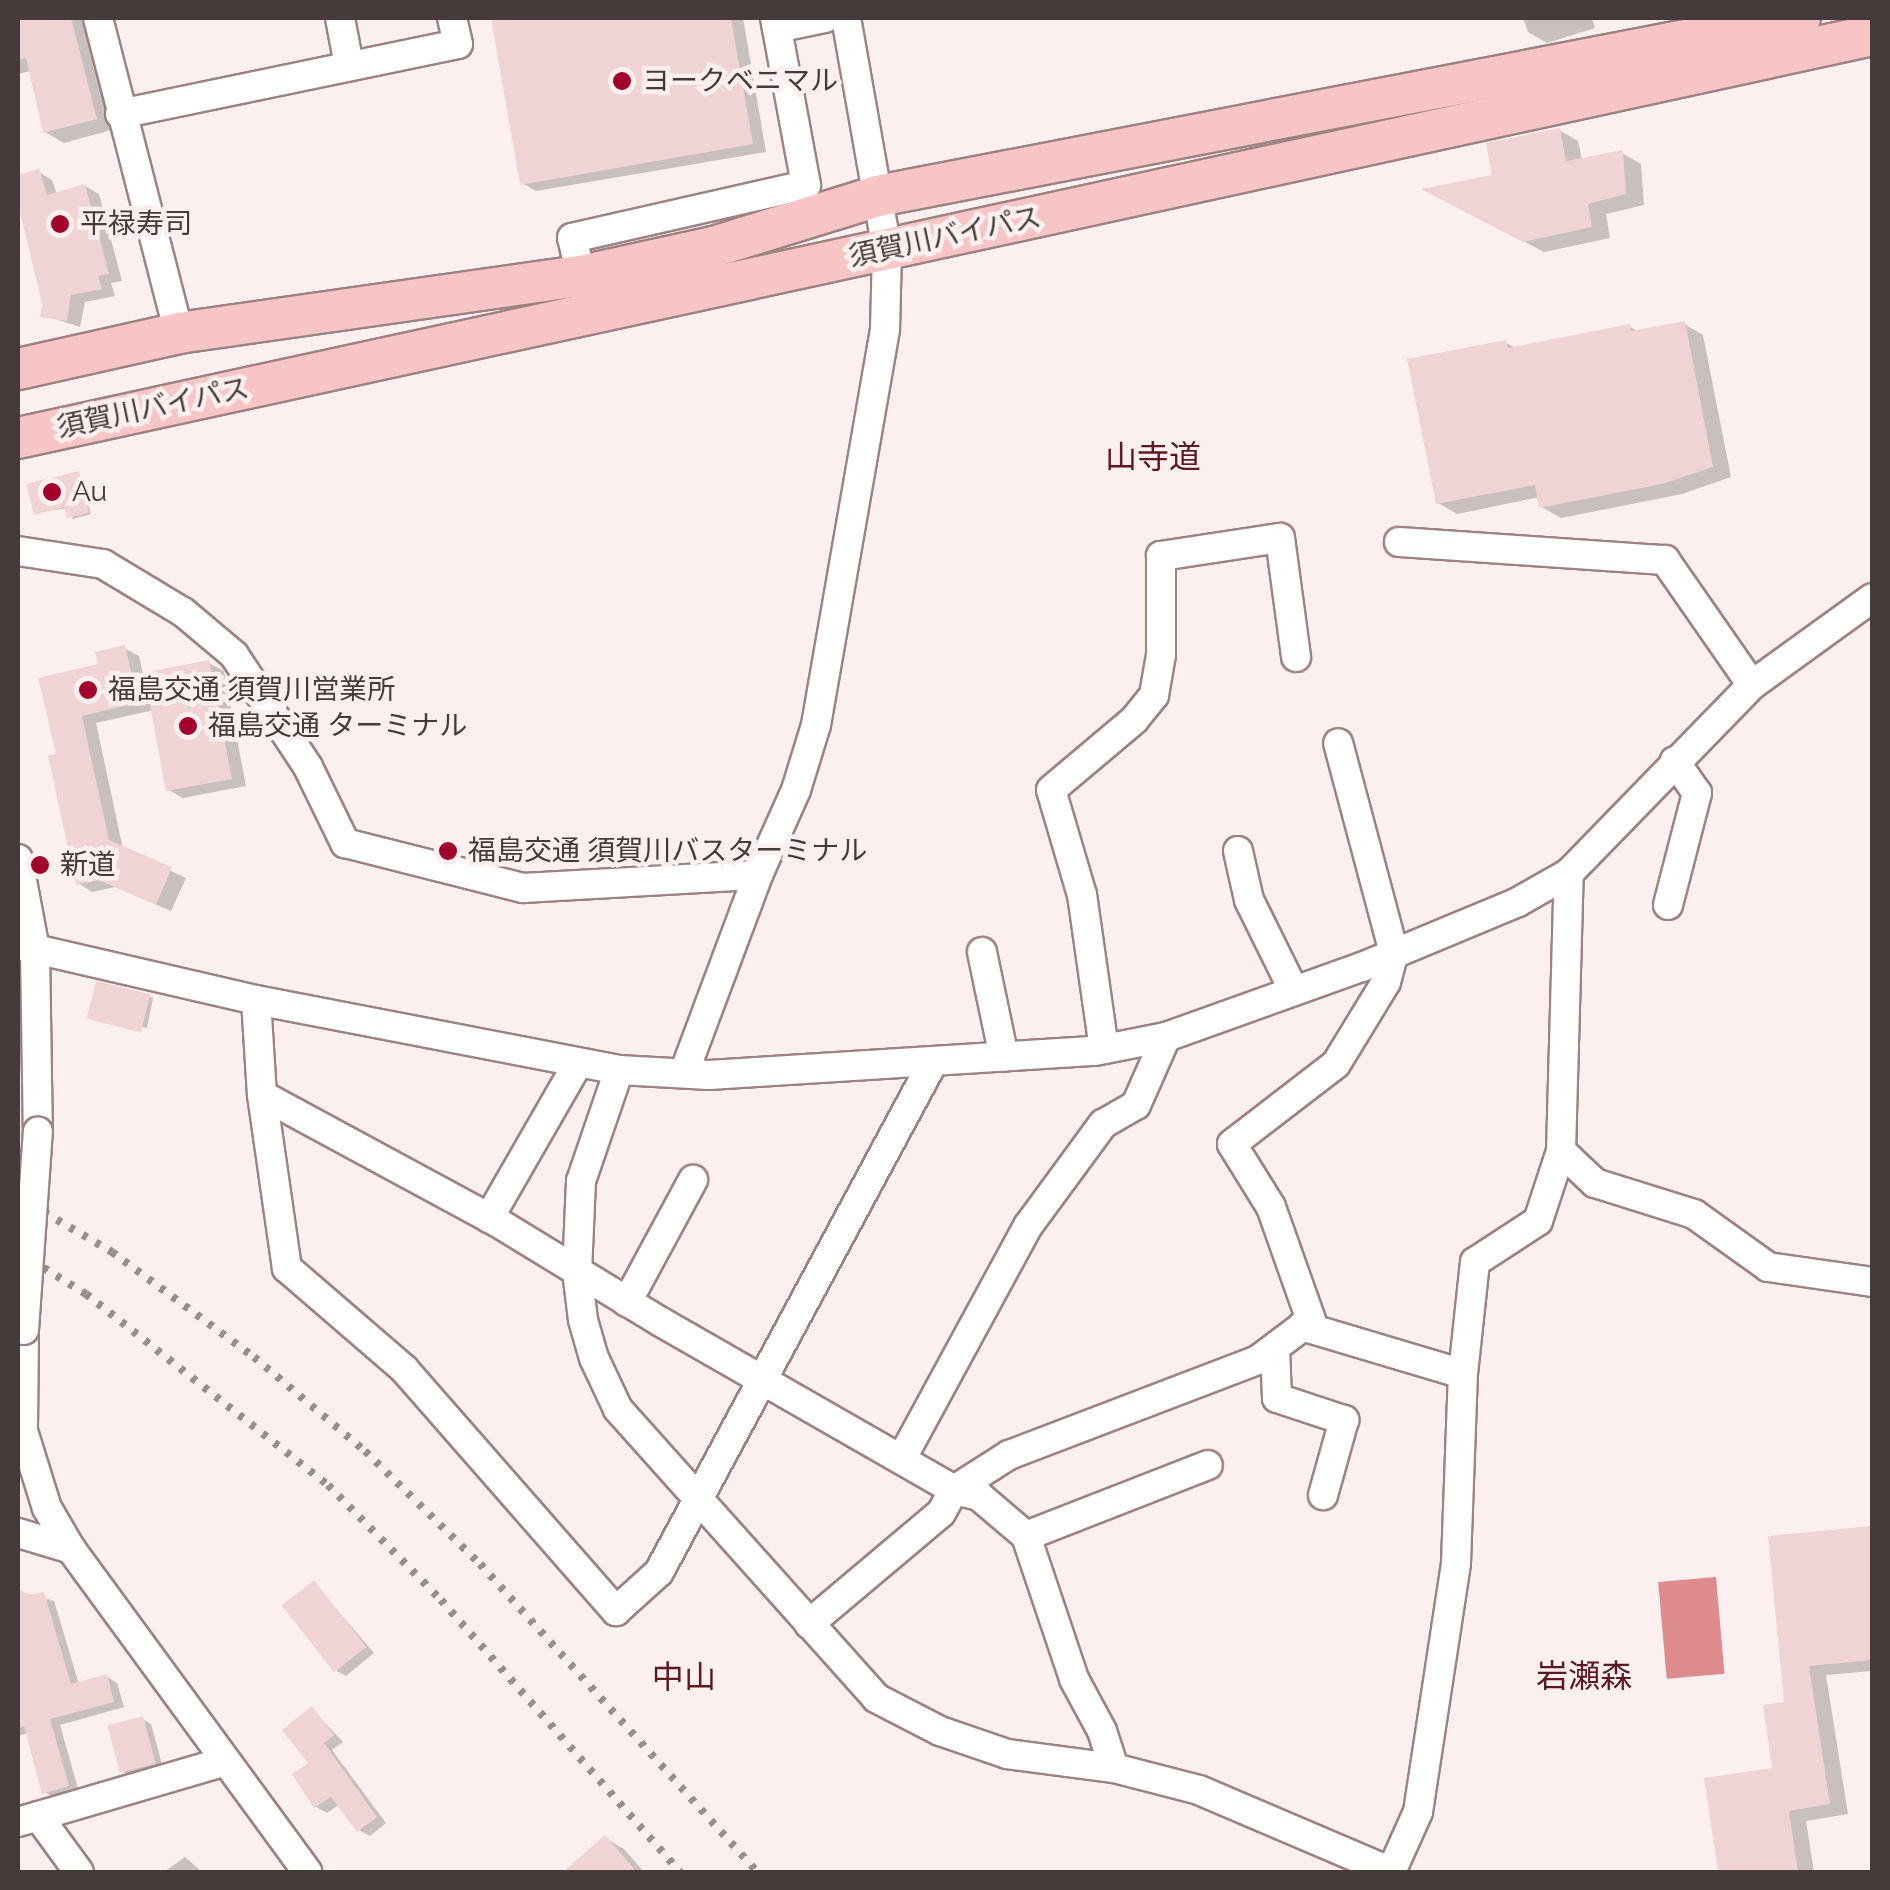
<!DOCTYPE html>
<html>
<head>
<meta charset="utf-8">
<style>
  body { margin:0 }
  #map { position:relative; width:1890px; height:1890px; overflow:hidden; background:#fbefef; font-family:Raleway,"Noto Sans JP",sans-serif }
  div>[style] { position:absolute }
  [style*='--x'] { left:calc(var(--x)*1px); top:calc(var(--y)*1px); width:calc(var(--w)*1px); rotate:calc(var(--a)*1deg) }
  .water>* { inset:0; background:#de8b8d; transform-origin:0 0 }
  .shadow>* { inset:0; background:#0003 }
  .building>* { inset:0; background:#f0d3d3; transform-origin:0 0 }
  .roads { filter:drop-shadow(2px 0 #9d8282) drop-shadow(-2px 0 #9d8282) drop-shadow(0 2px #9d8282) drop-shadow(0 -2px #9d8282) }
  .minor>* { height:28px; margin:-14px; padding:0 14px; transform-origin:14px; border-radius:14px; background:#fff }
  .highway>* { height:40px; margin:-20px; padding:0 20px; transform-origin:20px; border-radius:20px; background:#f7c5c5 }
  .rail>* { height:8px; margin-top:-4px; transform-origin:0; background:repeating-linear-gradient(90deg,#998d8d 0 5px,transparent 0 15px) }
  .bridges { filter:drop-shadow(2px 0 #9d8282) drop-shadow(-2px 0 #9d8282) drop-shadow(0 2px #9d8282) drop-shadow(0 -2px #9d8282) }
  .minor-bridge>* { height:28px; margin:-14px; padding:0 14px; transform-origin:14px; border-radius:14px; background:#fff }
  .dots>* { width:28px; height:28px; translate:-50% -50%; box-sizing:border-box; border:5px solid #fbefef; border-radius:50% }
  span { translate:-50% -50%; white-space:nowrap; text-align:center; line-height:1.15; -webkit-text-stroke:9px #fbefef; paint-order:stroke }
  .poi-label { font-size:28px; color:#453a39 }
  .left { translate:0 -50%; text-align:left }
  .street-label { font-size:28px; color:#453a39 }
  .quarter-label { font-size:32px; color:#5d1820 }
  .frame { position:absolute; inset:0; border:20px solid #453a39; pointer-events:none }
</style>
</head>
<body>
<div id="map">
  <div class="water">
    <i style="left:1716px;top:1577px;width:97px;height:58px;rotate:85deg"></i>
  </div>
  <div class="shadow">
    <i style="clip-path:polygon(18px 18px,87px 18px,115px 129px,64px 143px,45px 132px,31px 71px,18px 74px)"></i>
    <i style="clip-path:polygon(493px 18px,743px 18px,766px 152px,536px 191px,522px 183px)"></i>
    <i style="clip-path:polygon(1523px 18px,1592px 18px,1595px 28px,1547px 43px,1528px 32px)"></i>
    <i style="clip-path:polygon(1559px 130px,1578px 141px,1582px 160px,1622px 153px,1641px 164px,1644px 205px,1606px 214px,1610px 238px,1544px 252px,1443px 199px,1495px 177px)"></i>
    <i style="clip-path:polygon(38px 172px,52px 180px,57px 195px,85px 186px,99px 194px,122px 281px,111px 283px,115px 296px,85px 302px,80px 327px,43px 315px,45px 304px,18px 196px,18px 178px)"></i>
    <i style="clip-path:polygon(1684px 324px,1703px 335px,1731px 477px,1682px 494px,1561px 518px,1542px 507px,1540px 497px,1457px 514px,1438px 503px,1506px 343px,1517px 349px,1630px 327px,1640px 332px)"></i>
    <i style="clip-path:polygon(78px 474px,91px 514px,73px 519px,67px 508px,36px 513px)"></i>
    <i style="clip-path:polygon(124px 648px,139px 656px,143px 675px,209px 663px,224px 671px,246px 786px,183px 798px,169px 790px,154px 710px,96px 723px,123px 849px,186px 878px,171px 911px,115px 887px,92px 892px,78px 883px,59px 756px,101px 666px)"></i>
    <i style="clip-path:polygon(149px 996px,153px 998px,147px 1028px,92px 1018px)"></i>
    <i style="clip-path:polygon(1872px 1529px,1872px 1671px,1826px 1675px,1848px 1814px,1806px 1821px,1814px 1872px,1721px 1872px,1707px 1780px,1775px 1770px,1786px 1704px,1771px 1538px)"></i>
    <i style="clip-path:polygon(314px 1583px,374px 1653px,346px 1676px,337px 1671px)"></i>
    <i style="clip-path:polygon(18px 1591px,54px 1601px,79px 1684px,106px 1676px,117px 1683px,124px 1707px,60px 1725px,79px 1792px,56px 1798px,44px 1792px,28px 1733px,18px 1736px)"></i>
    <i style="clip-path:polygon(312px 1709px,343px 1742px,332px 1750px,386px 1823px,370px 1836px,359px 1830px,340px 1804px,327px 1813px,316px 1807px)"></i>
    <i style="clip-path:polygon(142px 1719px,151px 1724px,163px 1768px,132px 1777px,123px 1772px)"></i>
    <i style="clip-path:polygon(605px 1838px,624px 1849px,644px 1872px,568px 1872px)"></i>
    <i style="clip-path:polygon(185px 1857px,202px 1872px,164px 1872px)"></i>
  </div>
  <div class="building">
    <i style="clip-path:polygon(18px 18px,71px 18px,97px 119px,43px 133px,26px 58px,18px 59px)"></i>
    <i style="clip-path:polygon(491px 18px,731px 18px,753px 144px,520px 185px)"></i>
    <i style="clip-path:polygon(1560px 128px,1566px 161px,1623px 150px,1626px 194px,1588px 204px,1592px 227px,1523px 242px,1421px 189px,1492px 175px,1486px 143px)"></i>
    <i style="clip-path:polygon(39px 169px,47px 195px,85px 184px,109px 274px,98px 276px,102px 289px,71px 295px,67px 321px,40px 317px,42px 304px,18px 204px,18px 175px)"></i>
    <i style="clip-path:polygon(1685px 321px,1713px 467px,1662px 484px,1539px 508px,1535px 485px,1436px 504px,1407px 359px,1506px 340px,1508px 348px,1630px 324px,1631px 331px)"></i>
    <i style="clip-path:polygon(79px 471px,89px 513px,67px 518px,64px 507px,34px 515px,26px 484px)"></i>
    <i style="clip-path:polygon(125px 645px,132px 675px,209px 660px,232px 779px,166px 791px,149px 700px,82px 716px,109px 840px,172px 867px,156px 905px,99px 880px,76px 885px,48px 756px,56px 754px,38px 678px,98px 664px,95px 652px)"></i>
    <i style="left:96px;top:981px;width:56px;height:39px;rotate:14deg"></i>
    <i style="clip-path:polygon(1872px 1526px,1872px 1660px,1809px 1666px,1830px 1804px,1789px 1811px,1798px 1872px,1718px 1872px,1704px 1778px,1772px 1768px,1763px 1705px,1784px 1702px,1768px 1536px)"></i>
    <i style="left:314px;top:1580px;width:85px;height:41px;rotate:52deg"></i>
    <i style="clip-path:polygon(18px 1589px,31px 1595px,44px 1592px,71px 1684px,107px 1674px,114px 1702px,50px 1719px,69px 1786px,42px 1794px,24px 1726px,18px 1728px)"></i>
    <i style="clip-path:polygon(312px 1706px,334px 1735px,324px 1743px,377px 1817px,357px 1832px,331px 1797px,314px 1808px,292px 1774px,308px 1763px,282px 1730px)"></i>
    <i style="left:143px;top:1716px;width:49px;height:37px;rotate:75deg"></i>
    <i style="clip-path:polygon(605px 1835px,637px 1872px,563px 1872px)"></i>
  </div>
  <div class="roads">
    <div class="minor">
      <i style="--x:98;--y:18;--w:325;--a:75.6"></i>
      <i style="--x:340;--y:18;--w:48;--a:79.2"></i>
      <i style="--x:777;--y:28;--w:49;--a:-11.8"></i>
      <i style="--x:120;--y:114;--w:345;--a:-11.7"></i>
      <i style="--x:458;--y:44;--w:27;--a:-103"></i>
      <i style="--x:581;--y:276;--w:39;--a:-103"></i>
      <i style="--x:572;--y:238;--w:240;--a:-12.8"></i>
      <i style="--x:806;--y:185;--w:170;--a:-100.5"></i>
      <i style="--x:1399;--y:542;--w:267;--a:3.9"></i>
      <i style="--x:1665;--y:560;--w:152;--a:55.2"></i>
      <i style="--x:18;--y:551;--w:86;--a:8.7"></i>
      <i style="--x:103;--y:564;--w:93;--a:31"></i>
      <i style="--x:183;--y:612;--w:67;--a:40.1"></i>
      <i style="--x:234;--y:655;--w:134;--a:56.5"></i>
      <i style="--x:308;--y:767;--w:85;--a:64"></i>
      <i style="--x:345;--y:843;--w:184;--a:14.2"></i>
      <i style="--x:523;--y:888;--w:235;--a:-3.2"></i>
      <i style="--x:1238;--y:851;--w:50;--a:77.3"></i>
      <i style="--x:1249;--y:900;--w:99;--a:63.7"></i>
      <i style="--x:18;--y:859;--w:93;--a:79.4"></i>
      <i style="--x:35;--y:950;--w:181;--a:89.1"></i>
      <i style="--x:1668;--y:905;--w:116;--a:-75.5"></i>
      <i style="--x:1697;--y:793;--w:39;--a:-125"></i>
      <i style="--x:18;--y:945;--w:244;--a:13"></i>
      <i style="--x:256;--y:1000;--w:370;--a:10.9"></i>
      <i style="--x:619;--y:1070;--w:90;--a:3.2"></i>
      <i style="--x:709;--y:1075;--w:387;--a:-3.6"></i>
      <i style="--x:1095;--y:1051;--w:72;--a:-11.2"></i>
      <i style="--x:1166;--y:1037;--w:208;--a:-19.7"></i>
      <i style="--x:1362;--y:967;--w:169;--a:-22.6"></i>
      <i style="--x:1518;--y:902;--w:59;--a:-29.6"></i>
      <i style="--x:1569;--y:873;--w:262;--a:-45.8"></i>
      <i style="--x:1752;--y:685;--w:148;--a:-35.9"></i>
      <i style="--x:982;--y:952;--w:107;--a:78.2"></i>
      <i style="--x:256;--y:1000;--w:95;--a:86.4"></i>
      <i style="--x:262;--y:1095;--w:175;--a:81.8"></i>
      <i style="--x:287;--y:1268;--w:155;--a:40.8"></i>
      <i style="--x:404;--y:1369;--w:322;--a:48.8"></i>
      <i style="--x:616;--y:1611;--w:58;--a:-42.2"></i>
      <i style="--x:659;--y:1572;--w:579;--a:-61.75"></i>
      <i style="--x:1104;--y:1049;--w:156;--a:-98.1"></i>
      <i style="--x:1082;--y:895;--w:109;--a:-106.4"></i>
      <i style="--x:1051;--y:790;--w:109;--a:-40.1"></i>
      <i style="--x:1134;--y:720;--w:32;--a:-51"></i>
      <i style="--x:1154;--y:695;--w:41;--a:-80.1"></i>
      <i style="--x:1161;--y:655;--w:99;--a:-90"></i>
      <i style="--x:1161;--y:556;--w:120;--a:-8.6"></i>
      <i style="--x:1280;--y:538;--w:120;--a:82.3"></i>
      <i style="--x:619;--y:1070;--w:117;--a:108.9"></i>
      <i style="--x:581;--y:1181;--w:90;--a:92.5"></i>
      <i style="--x:577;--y:1271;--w:49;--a:83"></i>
      <i style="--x:583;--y:1320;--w:40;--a:74"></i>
      <i style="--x:594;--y:1358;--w:56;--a:64.8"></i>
      <i style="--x:618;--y:1409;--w:387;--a:48.2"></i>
      <i style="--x:876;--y:1698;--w:72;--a:27.3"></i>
      <i style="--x:940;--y:1731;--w:71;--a:18.9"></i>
      <i style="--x:1007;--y:1754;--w:108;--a:7.5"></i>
      <i style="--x:1114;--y:1768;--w:88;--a:14.5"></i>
      <i style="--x:1199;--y:1790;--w:209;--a:23.1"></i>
      <i style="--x:1391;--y:1872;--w:66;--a:-65.8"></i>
      <i style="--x:1418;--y:1812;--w:252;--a:-81.3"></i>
      <i style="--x:1456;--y:1563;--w:189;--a:-87.9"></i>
      <i style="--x:1463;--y:1374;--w:168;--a:-163.4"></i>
      <i style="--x:684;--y:1073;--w:211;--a:-69.5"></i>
      <i style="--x:758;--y:875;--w:93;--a:-65.9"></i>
      <i style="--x:796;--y:790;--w:68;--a:-72.9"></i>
      <i style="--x:816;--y:725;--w:402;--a:-80.1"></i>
      <i style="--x:885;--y:329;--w:79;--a:-88.5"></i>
      <i style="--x:887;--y:250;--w:236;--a:-100"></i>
      <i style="--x:262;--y:1095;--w:267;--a:28.4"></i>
      <i style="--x:497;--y:1222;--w:192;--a:31.4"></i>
      <i style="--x:661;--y:1322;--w:338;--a:29.8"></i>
      <i style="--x:954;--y:1490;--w:26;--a:13"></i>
      <i style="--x:979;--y:1496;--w:62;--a:40.4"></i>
      <i style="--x:1026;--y:1536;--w:151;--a:71.4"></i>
      <i style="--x:1074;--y:1679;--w:59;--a:61.7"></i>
      <i style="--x:1102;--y:1731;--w:39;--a:72"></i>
      <i style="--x:1561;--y:1151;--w:47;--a:43.3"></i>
      <i style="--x:1595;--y:1183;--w:104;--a:17.4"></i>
      <i style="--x:1694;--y:1214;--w:91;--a:35.6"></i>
      <i style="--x:1768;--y:1267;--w:105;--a:8.2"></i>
      <i style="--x:489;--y:1218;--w:179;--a:-60.1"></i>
      <i style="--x:627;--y:1302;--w:139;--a:-61.6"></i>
      <i style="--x:18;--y:1328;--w:6;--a:18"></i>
      <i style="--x:24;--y:1330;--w:101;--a:90.6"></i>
      <i style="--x:23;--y:1431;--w:81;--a:72.7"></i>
      <i style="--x:47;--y:1508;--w:48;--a:59.7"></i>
      <i style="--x:71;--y:1549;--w:400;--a:53.8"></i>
      <i style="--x:1275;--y:1348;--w:50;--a:87.7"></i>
      <i style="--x:1277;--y:1398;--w:71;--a:18.2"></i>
      <i style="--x:1344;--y:1420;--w:78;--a:105.6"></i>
      <i style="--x:1463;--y:1374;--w:113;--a:-83.9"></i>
      <i style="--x:1475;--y:1262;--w:75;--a:-33.1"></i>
      <i style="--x:1538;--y:1221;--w:74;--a:-71.8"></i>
      <i style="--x:1561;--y:1151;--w:278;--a:-88.4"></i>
      <i style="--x:902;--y:1458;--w:264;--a:-61.5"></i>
      <i style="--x:1028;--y:1226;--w:127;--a:-53.7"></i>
      <i style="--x:1103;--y:1124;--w:38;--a:-30"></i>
      <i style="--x:1136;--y:1105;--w:74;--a:-66.2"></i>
      <i style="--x:18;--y:1533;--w:55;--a:16.8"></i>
      <i style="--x:1026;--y:1536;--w:195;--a:-21.3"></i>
      <i style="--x:809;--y:1624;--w:172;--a:-40.1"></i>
      <i style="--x:941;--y:1513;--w:26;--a:-61"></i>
      <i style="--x:954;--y:1490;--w:65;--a:-32.5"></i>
      <i style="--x:1009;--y:1455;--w:267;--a:-20.9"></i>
      <i style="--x:1258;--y:1360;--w:66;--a:-37"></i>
      <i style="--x:1311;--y:1320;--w:120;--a:-109.5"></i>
      <i style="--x:1271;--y:1207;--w:74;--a:-121.8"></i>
      <i style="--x:1232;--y:1144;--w:131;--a:-37.6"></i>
      <i style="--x:1336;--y:1064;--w:96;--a:-58.6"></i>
      <i style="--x:1386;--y:982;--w:30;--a:-75"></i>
      <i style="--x:1394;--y:953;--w:217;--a:-104.9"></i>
      <i style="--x:38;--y:1816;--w:69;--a:53.8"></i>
      <i style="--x:18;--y:1822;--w:214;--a:-16.3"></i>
    </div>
    <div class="highway">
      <i style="--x:18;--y:369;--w:165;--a:-12.6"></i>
      <i style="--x:179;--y:333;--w:406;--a:-8.1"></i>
      <i style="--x:581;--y:276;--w:135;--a:-12.4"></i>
      <i style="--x:713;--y:247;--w:173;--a:-17.2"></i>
      <i style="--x:878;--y:196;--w:939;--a:-10.93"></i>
      <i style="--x:18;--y:438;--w:1897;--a:-12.26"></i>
    </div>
  </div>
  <div class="rail">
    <i style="--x:18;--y:1197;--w:109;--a:30.3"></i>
    <i style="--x:112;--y:1252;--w:177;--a:36.5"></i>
    <i style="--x:254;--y:1357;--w:145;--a:40.3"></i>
    <i style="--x:365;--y:1451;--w:161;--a:44.5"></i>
    <i style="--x:480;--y:1564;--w:414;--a:48"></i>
    <i style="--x:18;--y:1252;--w:80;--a:31.7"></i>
    <i style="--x:86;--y:1294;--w:308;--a:38.3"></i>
    <i style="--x:328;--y:1485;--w:161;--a:45.5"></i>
    <i style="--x:441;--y:1600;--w:362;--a:48.7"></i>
  </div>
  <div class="bridges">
    <div class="minor-bridge">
      <i style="--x:24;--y:1330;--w:199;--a:-86"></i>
    </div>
  </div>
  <div class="dots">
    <i style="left:622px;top:81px;background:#a2012c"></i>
    <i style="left:60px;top:224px;background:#a2012c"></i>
    <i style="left:52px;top:492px;background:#a2012c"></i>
    <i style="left:88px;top:690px;background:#a2012c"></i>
    <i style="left:188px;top:726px;background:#a2012c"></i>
    <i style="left:448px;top:851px;background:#a2012c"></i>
    <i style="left:40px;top:865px;background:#a2012c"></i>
  </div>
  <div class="poi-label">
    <span class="left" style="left:642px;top:81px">ヨークベニマル</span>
    <span class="left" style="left:80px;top:224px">平禄寿司</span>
    <span class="left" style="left:72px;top:492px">Au</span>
    <span class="left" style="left:108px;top:690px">福島交通 須賀川営業所</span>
    <span class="left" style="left:208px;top:726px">福島交通 ターミナル</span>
    <span class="left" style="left:468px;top:851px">福島交通 須賀川バスターミナル</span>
    <span class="left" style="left:60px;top:865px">新道</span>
  </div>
  <div class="street-label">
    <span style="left:945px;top:237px;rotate:-12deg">須賀川バイパス</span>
    <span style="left:153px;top:408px;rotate:-12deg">須賀川バイパス</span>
  </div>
  <div class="quarter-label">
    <span style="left:1153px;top:457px">山寺道</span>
    <span style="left:1584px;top:1676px">岩瀬森</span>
    <span style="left:684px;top:1677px">中山</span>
  </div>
  <div class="frame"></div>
</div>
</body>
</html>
